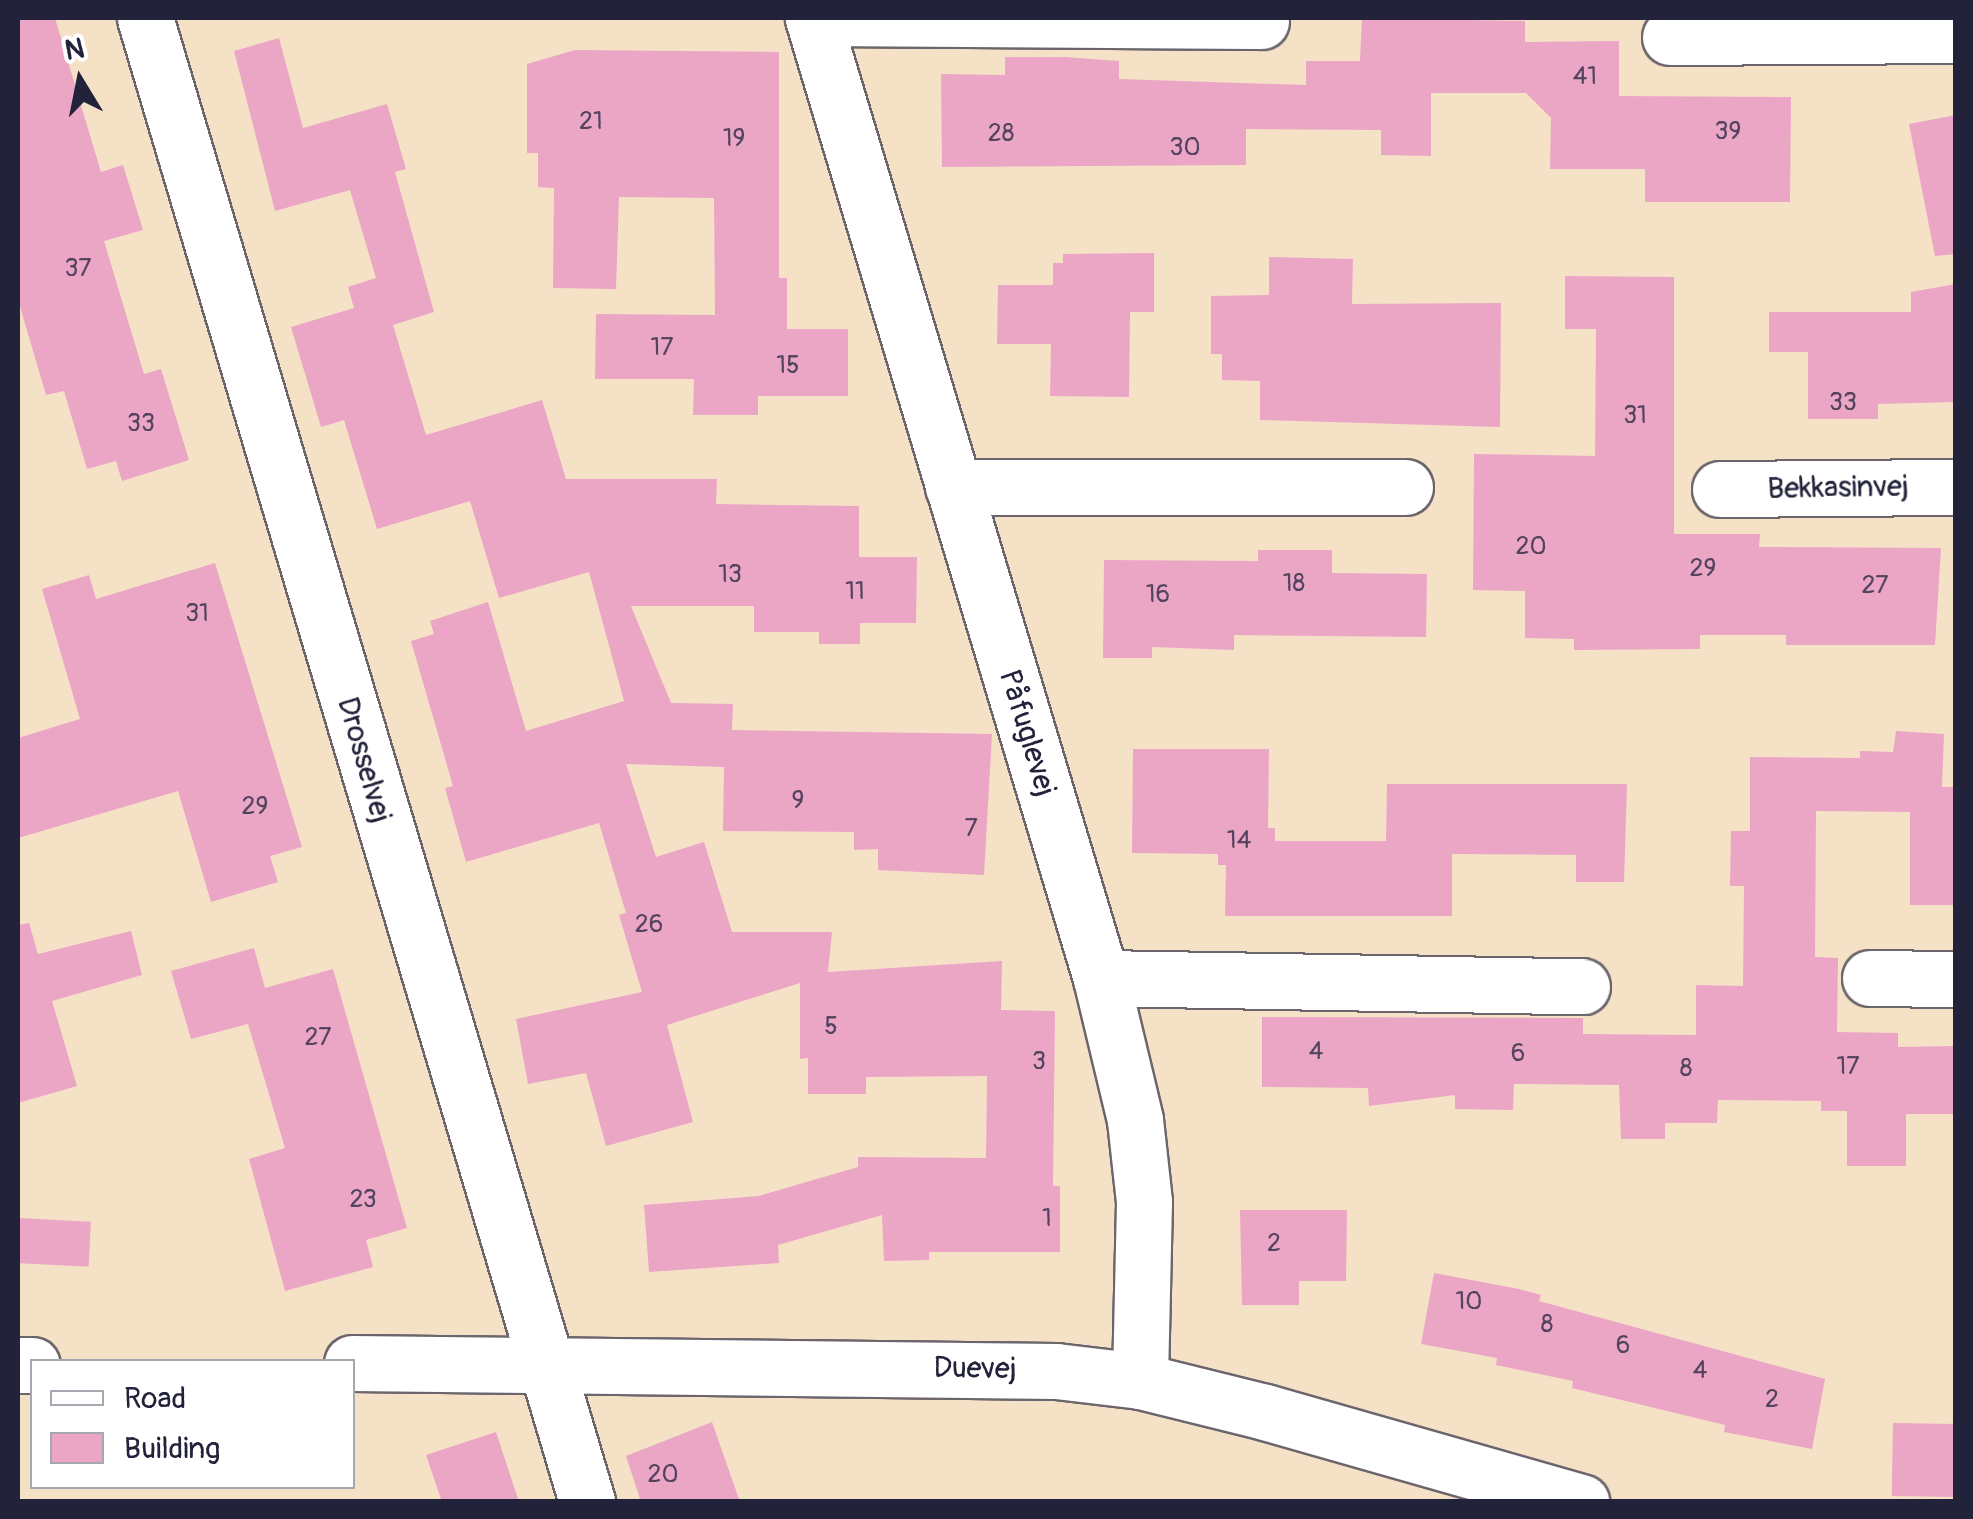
<!DOCTYPE html>
<html>
<head>
<meta charset="utf-8">
<style>
  body { margin:0 }
  #map { position:relative; width:1973px; height:1519px; overflow:hidden; background:#f5e1c6; font-family:Pangolin,sans-serif }
  div>[style] { position:absolute }
  [style*='--x'] { left:calc(var(--x)*1px); top:calc(var(--y)*1px); width:calc(var(--w)*1px); rotate:calc(var(--a)*1deg) }
  .building>* { inset:0; background:#eba6c6; transform-origin:0 0 }
  .roads { filter:drop-shadow(2px 0 #6c656c) drop-shadow(-2px 0 #6c656c) drop-shadow(0 2px #6c656c) drop-shadow(0 -2px #6c656c) }
  .minor>* { height:55px; margin:-27.5px; padding:0 27.5px; transform-origin:27.5px; border-radius:27.5px; background:#fff }
  span { translate:-50% -50%; white-space:nowrap; text-align:center; line-height:1.15; -webkit-text-stroke:9px #fff; paint-order:stroke }
  .number-label { font-size:25px; color:#54435e }
  .number-label span { -webkit-text-stroke-width:0 }
  .street-label { font-size:30px; color:#22223b }
  .frame { position:absolute; inset:0; border:20px solid #22223b; pointer-events:none }
  .legend { position:absolute; left:30px; top:1359px; width:325px; height:130px; box-sizing:border-box; background:#fff; border:2px solid #a7a7b1; margin:0; padding:12px 18px; list-style:none; font-size:30px; color:#22223b }
  .legend li { display:flex; align-items:center; gap:20px; height:50px }
  .legend b { width:50px; border:2px solid #a7a7b1 }
  .north { position:absolute; left:30px; top:30px; width:100px; height:100px; -webkit-text-stroke:8px #fff; paint-order:stroke; rotate:350deg; font-size:28px; font-weight:700; line-height:40px; text-align:center; color:#22223b }
  .north::after { content:''; display:block; margin:auto; width:35px; height:45px; background:#22223b; clip-path:polygon(50% 0,100% 100%,50% 72%,0 100%) }
</style>
</head>
<body>
<div id="map">
  <div class="building">
    <i style="clip-path:polygon(18px 18px,55px 18px,101px 172px,123px 165px,143px 230px,104px 241px,144px 374px,161px 369px,189px 460px,122px 481px,116px 461px,87px 469px,64px 391px,46px 395px,18px 300px)"></i>
    <i style="clip-path:polygon(1362px 18px,1525px 21px,1525px 42px,1619px 41px,1619px 96px,1791px 97px,1790px 202px,1645px 202px,1645px 169px,1550px 169px,1551px 118px,1526px 93px,1431px 93px,1431px 156px,1381px 155px,1381px 130px,1246px 129px,1246px 165px,942px 167px,941px 74px,1005px 75px,1005px 57px,1064px 57px,1119px 61px,1119px 79px,1306px 85px,1306px 61px,1360px 61px)"></i>
    <i style="clip-path:polygon(279px 38px,303px 128px,387px 104px,406px 169px,395px 172px,434px 312px,393px 325px,426px 435px,542px 400px,566px 479px,717px 479px,716px 504px,859px 506px,859px 557px,917px 557px,916px 623px,860px 623px,860px 644px,819px 644px,819px 632px,754px 632px,754px 606px,631px 606px,671px 703px,733px 704px,732px 730px,992px 734px,984px 875px,878px 870px,878px 849px,854px 850px,854px 832px,723px 831px,724px 767px,626px 764px,656px 857px,704px 842px,732px 932px,832px 932px,828px 972px,1002px 961px,1001px 1010px,1055px 1011px,1053px 1186px,1060px 1186px,1060px 1252px,929px 1252px,929px 1260px,884px 1261px,882px 1215px,778px 1245px,779px 1263px,649px 1272px,644px 1205px,759px 1196px,858px 1167px,858px 1157px,986px 1158px,987px 1076px,866px 1077px,866px 1094px,808px 1094px,808px 1058px,800px 1059px,800px 983px,667px 1025px,693px 1122px,606px 1146px,586px 1073px,528px 1084px,516px 1019px,642px 992px,619px 915px,626px 913px,599px 823px,466px 862px,445px 788px,453px 786px,411px 641px,434px 634px,430px 621px,488px 602px,526px 731px,624px 701px,589px 572px,499px 598px,470px 501px,377px 529px,344px 420px,321px 427px,291px 327px,354px 308px,348px 287px,376px 278px,350px 190px,275px 211px,234px 51px)"></i>
    <i style="clip-path:polygon(575px 50px,779px 52px,779px 278px,787px 278px,787px 329px,848px 329px,848px 396px,758px 396px,758px 415px,693px 415px,694px 379px,595px 379px,596px 314px,715px 315px,714px 198px,619px 197px,616px 289px,553px 288px,554px 188px,538px 187px,538px 153px,527px 153px,527px 64px)"></i>
    <i style="clip-path:polygon(1956px 115px,1956px 254px,1935px 256px,1909px 124px)"></i>
    <i style="clip-path:polygon(1154px 253px,1154px 312px,1130px 312px,1129px 397px,1050px 396px,1051px 344px,997px 344px,998px 285px,1053px 285px,1053px 263px,1063px 263px,1063px 254px)"></i>
    <i style="clip-path:polygon(1269px 257px,1353px 259px,1352px 304px,1501px 303px,1500px 427px,1260px 420px,1260px 381px,1222px 380px,1222px 354px,1211px 354px,1211px 296px,1269px 295px)"></i>
    <i style="clip-path:polygon(1565px 276px,1674px 277px,1674px 534px,1760px 534px,1759px 547px,1941px 548px,1935px 645px,1786px 645px,1786px 635px,1700px 635px,1700px 649px,1574px 650px,1574px 639px,1525px 638px,1525px 591px,1473px 590px,1474px 454px,1595px 456px,1596px 329px,1565px 329px)"></i>
    <i style="clip-path:polygon(1956px 284px,1956px 402px,1878px 404px,1878px 419px,1808px 419px,1808px 352px,1769px 352px,1769px 312px,1911px 312px,1911px 292px)"></i>
    <i style="clip-path:polygon(1258px 550px,1332px 550px,1332px 573px,1427px 574px,1426px 637px,1234px 635px,1234px 650px,1152px 647px,1152px 658px,1103px 658px,1104px 560px,1258px 561px)"></i>
    <i style="clip-path:polygon(215px 563px,302px 847px,270px 856px,278px 882px,211px 902px,178px 791px,18px 838px,18px 738px,80px 719px,42px 589px,89px 575px,96px 599px)"></i>
    <i style="clip-path:polygon(1896px 731px,1944px 734px,1942px 787px,1956px 787px,1956px 905px,1910px 905px,1910px 812px,1816px 811px,1815px 957px,1838px 958px,1837px 1032px,1898px 1033px,1898px 1047px,1954px 1046px,1954px 1114px,1906px 1114px,1906px 1166px,1847px 1166px,1847px 1111px,1821px 1111px,1821px 1101px,1718px 1100px,1717px 1123px,1665px 1123px,1665px 1139px,1621px 1139px,1619px 1085px,1514px 1084px,1513px 1110px,1455px 1109px,1455px 1095px,1369px 1106px,1368px 1088px,1262px 1087px,1262px 1017px,1583px 1018px,1583px 1034px,1696px 1035px,1696px 985px,1743px 986px,1744px 886px,1730px 886px,1731px 831px,1750px 831px,1750px 757px,1860px 758px,1860px 751px,1893px 752px)"></i>
    <i style="clip-path:polygon(1133px 749px,1269px 749px,1268px 828px,1275px 828px,1275px 841px,1386px 841px,1387px 784px,1627px 784px,1624px 882px,1576px 882px,1576px 855px,1452px 854px,1452px 916px,1225px 916px,1226px 865px,1218px 865px,1218px 854px,1132px 853px)"></i>
    <i style="clip-path:polygon(29px 923px,38px 954px,131px 931px,142px 975px,52px 1001px,77px 1086px,18px 1103px,18px 925px)"></i>
    <i style="clip-path:polygon(254px 948px,265px 988px,333px 969px,407px 1228px,366px 1240px,373px 1267px,285px 1291px,249px 1159px,285px 1148px,248px 1024px,191px 1039px,171px 971px)"></i>
    <i style="clip-path:polygon(1240px 1210px,1347px 1210px,1346px 1281px,1299px 1281px,1299px 1305px,1242px 1305px)"></i>
    <i style="left:18px;top:1218px;width:73px;height:45px;rotate:3deg"></i>
    <i style="clip-path:polygon(1434px 1273px,1519px 1289px,1541px 1295px,1539px 1301px,1825px 1379px,1812px 1449px,1724px 1432px,1725px 1425px,1572px 1388px,1573px 1381px,1496px 1365px,1497px 1358px,1421px 1344px)"></i>
    <i style="clip-path:polygon(712px 1422px,740px 1502px,641px 1502px,626px 1456px)"></i>
    <i style="left:1893px;top:1423px;width:63px;height:73px;rotate:1deg"></i>
    <i style="clip-path:polygon(496px 1432px,519px 1502px,442px 1502px,426px 1455px)"></i>
  </div>
  <div class="roads">
    <div class="minor">
      <i style="--x:145;--y:18;--w:1548;--a:73.41"></i>
      <i style="--x:813;--y:18;--w:1002;--a:73.3"></i>
      <i style="--x:1101;--y:978;--w:146;--a:76.5"></i>
      <i style="--x:1135;--y:1120;--w:82;--a:83.7"></i>
      <i style="--x:1144;--y:1202;--w:179;--a:91.3"></i>
      <i style="--x:813;--y:18;--w:448;--a:0.4"></i>
      <i style="--x:1670;--y:37;--w:286;--a:-0.4"></i>
      <i style="--x:953;--y:487;--w:452;--a:0"></i>
      <i style="--x:1720;--y:489;--w:236;--a:-0.5"></i>
      <i style="--x:1101;--y:978;--w:481;--a:1"></i>
      <i style="--x:1870;--y:978;--w:86;--a:0.7"></i>
      <i style="--x:352;--y:1363;--w:704;--a:0.65"></i>
      <i style="--x:1056;--y:1371;--w:85;--a:6.8"></i>
      <i style="--x:1140;--y:1381;--w:129;--a:13.9"></i>
      <i style="--x:1265;--y:1412;--w:329;--a:15.9"></i>
      <i style="--x:18;--y:1365;--w:14;--a:0"></i>
    </div>
  </div>
  <div class="number-label">
    <span style="left:1585px;top:77px">41</span>
    <span style="left:591px;top:122px">21</span>
    <span style="left:1728px;top:132px">39</span>
    <span style="left:1001px;top:134px">28</span>
    <span style="left:734px;top:139px">19</span>
    <span style="left:1185px;top:148px">30</span>
    <span style="left:78px;top:269px">37</span>
    <span style="left:662px;top:348px">17</span>
    <span style="left:788px;top:366px">15</span>
    <span style="left:1843px;top:403px">33</span>
    <span style="left:1635px;top:416px">31</span>
    <span style="left:141px;top:424px">33</span>
    <span style="left:1531px;top:547px">20</span>
    <span style="left:1703px;top:569px">29</span>
    <span style="left:730px;top:575px">13</span>
    <span style="left:1294px;top:584px">18</span>
    <span style="left:1875px;top:586px">27</span>
    <span style="left:855px;top:592px">11</span>
    <span style="left:1158px;top:595px">16</span>
    <span style="left:197px;top:614px">31</span>
    <span style="left:798px;top:801px">9</span>
    <span style="left:255px;top:807px">29</span>
    <span style="left:971px;top:829px">7</span>
    <span style="left:1239px;top:841px">14</span>
    <span style="left:649px;top:925px">26</span>
    <span style="left:831px;top:1027px">5</span>
    <span style="left:318px;top:1038px">27</span>
    <span style="left:1316px;top:1052px">4</span>
    <span style="left:1518px;top:1054px">6</span>
    <span style="left:1039px;top:1062px">3</span>
    <span style="left:1848px;top:1067px">17</span>
    <span style="left:1686px;top:1069px">8</span>
    <span style="left:363px;top:1200px">23</span>
    <span style="left:1047px;top:1219px">1</span>
    <span style="left:1274px;top:1244px">2</span>
    <span style="left:1469px;top:1302px">10</span>
    <span style="left:1547px;top:1325px">8</span>
    <span style="left:1623px;top:1346px">6</span>
    <span style="left:1700px;top:1371px">4</span>
    <span style="left:1772px;top:1400px">2</span>
    <span style="left:663px;top:1475px">20</span>
  </div>
  <div class="street-label">
    <span style="left:1838px;top:488px;rotate:-1deg">Bekkasinvej</span>
    <span style="left:1027px;top:733px;rotate:73deg">Påfuglevej</span>
    <span style="left:364px;top:760px;rotate:74deg">Drosselvej</span>
    <span style="left:975px;top:1369px;rotate:1deg">Duevej</span>
  </div>
  <div class="frame"></div>
  <ul class="legend">
  <li><b style="height:12px;background:#fff"></b>Road</li>
  <li><b style="height:28px;background:#eba6c6"></b>Building</li>
  </ul>
  <div class="north">N</div>
</div>
</body>
</html>
